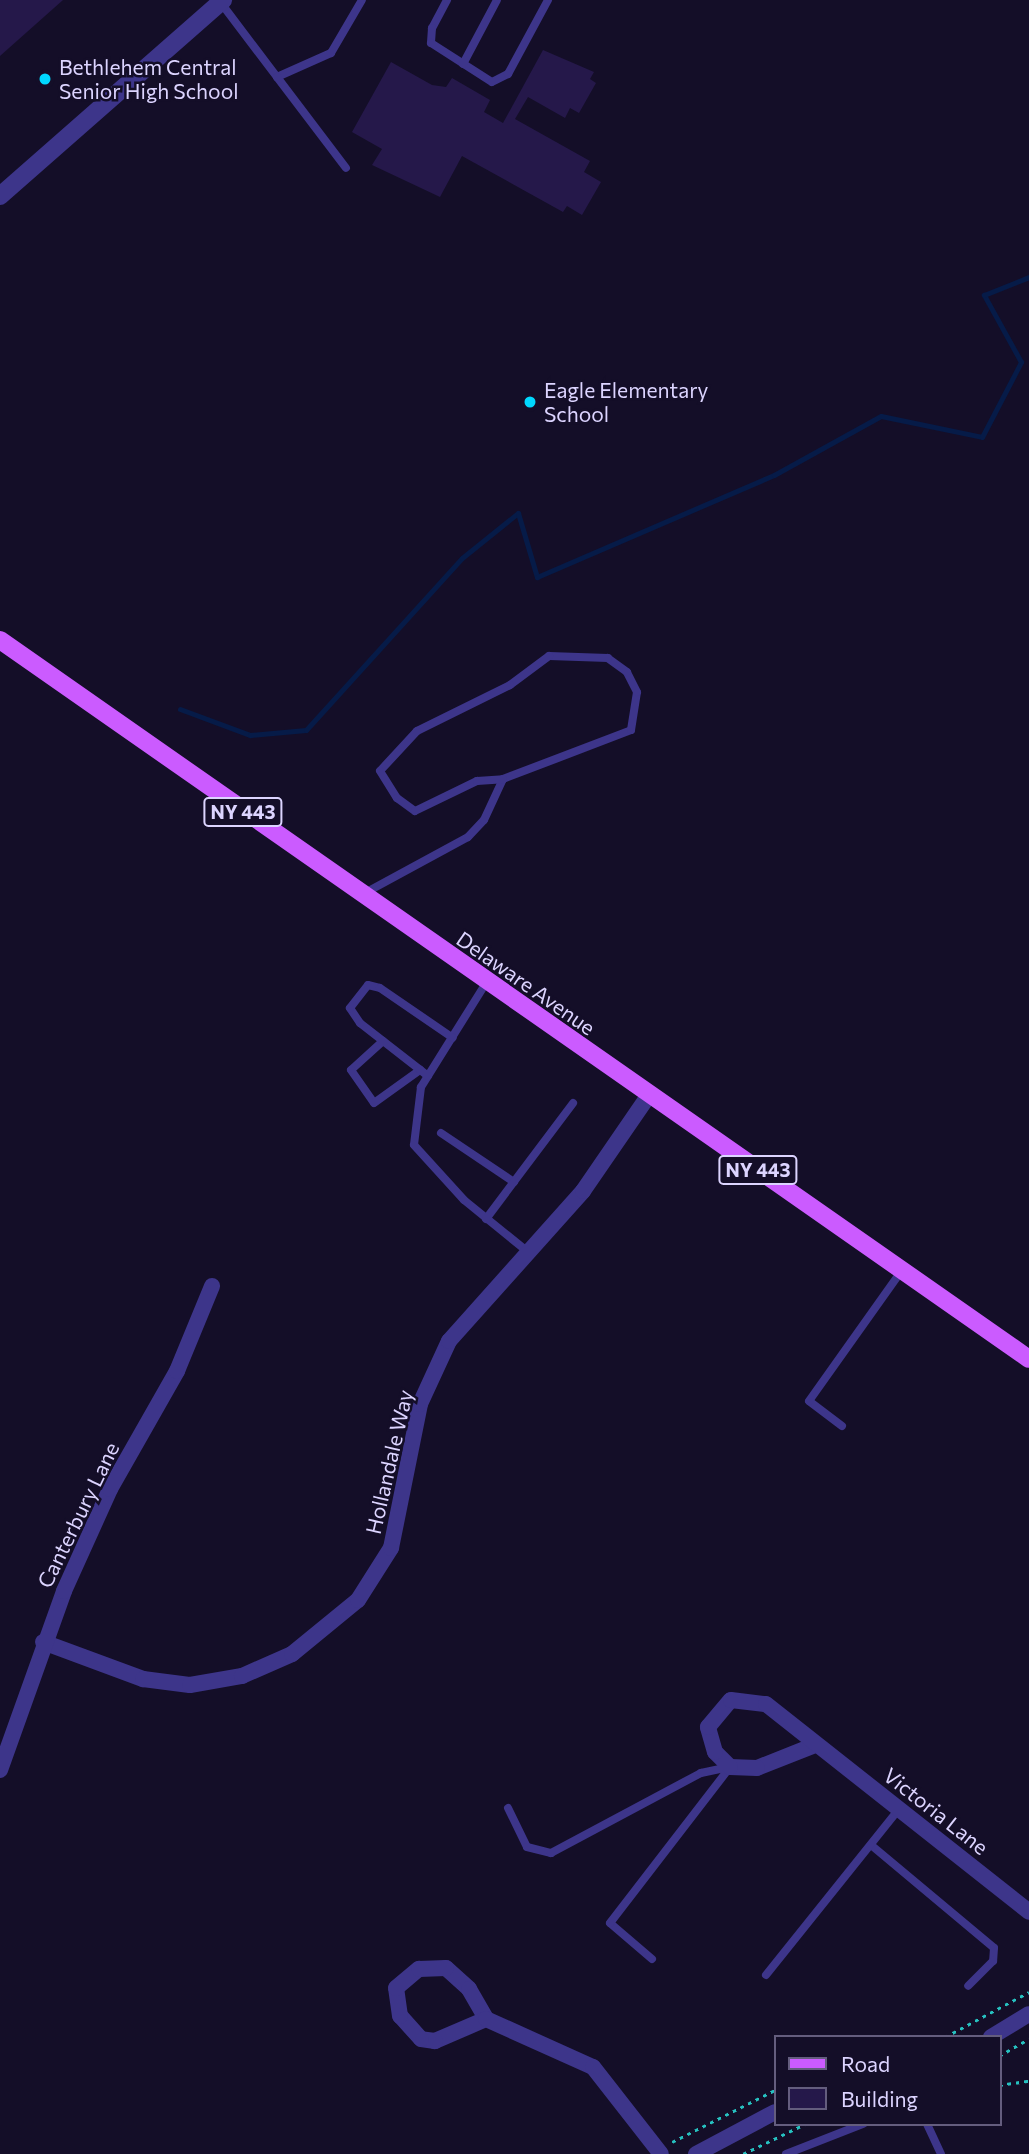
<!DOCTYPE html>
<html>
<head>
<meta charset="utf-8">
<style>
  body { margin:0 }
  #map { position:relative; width:1029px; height:2154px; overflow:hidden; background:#140e28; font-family:Commissioner,sans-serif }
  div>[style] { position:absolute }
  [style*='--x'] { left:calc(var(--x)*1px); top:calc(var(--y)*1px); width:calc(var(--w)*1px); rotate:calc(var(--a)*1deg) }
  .stream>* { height:5px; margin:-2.5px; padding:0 2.5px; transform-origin:2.5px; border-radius:2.5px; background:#061b48 }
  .building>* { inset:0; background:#25184a }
  .path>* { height:2.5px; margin-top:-1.25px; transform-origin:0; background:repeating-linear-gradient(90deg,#26c1c0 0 3.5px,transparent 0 8.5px) }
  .service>* { height:8px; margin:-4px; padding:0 4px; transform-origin:4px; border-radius:4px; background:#3d358a }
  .minor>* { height:16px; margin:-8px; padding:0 8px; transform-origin:8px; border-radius:8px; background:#3d358a }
  .tertiary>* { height:18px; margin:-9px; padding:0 9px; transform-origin:9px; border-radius:9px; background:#3d358a }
  .primary>* { height:18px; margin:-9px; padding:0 9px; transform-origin:9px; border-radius:9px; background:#cb5bff }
  .dots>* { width:19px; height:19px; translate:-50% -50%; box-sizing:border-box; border:4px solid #140e28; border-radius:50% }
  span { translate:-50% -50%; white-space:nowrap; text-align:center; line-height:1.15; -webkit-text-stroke:5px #140e28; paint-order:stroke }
  .shield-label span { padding:2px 5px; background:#140e28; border:2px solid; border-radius:5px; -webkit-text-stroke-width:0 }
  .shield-label { font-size:19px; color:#dcd4ff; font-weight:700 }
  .poi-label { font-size:21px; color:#dcd4ff }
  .left { translate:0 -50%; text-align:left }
  .street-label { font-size:21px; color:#dcd4ff }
  .legend { position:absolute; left:774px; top:2035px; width:228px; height:91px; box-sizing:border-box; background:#140e28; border:2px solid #645d7e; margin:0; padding:9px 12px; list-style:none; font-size:21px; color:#dcd4ff }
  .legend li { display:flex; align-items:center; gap:14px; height:35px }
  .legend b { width:35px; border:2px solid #645d7e }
</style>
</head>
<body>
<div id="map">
  <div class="stream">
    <i style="--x:180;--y:709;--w:75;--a:20.4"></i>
    <i style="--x:250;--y:735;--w:56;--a:-5.1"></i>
    <i style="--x:306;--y:730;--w:232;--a:-47.8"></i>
    <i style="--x:462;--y:558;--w:72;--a:-38.8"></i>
    <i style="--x:518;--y:513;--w:67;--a:73.5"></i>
    <i style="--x:537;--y:577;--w:258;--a:-23.3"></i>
    <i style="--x:774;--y:475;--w:122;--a:-28.9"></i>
    <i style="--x:881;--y:416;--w:103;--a:11.7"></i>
    <i style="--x:982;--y:437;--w:85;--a:-62.5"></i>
    <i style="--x:1021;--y:362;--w:77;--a:-118.9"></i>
    <i style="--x:984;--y:295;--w:48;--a:-21.8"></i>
  </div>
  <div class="building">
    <i style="clip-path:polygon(0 0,63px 0,0 56px)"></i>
    <i style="clip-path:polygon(543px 50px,594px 72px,590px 79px,596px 83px,579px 113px,570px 108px,565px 118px,528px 97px,515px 119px,590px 161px,584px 172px,601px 182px,582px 215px,567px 206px,563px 212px,462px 156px,440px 197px,372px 165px,382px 149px,352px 132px,391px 62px,432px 85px,446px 87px,452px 78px,490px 100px,484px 112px,503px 123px)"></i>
  </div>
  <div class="path">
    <i style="--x:945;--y:2037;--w:95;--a:-28.2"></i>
    <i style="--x:999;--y:2056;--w:34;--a:-30"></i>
    <i style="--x:999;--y:2085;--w:30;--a:-8"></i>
    <i style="--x:672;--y:2142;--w:115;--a:-26.8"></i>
    <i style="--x:743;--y:2154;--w:69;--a:-25.8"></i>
  </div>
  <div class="service">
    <i style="--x:447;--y:0;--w:32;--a:118"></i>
    <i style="--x:432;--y:28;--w:15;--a:94"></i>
    <i style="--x:431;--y:43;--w:72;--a:32.6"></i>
    <i style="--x:492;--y:82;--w:18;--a:-27"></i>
    <i style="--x:508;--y:74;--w:84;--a:-61.6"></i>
    <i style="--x:221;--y:3;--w:93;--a:52.9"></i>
    <i style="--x:277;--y:77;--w:59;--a:-24"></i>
    <i style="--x:331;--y:53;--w:61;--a:-59.7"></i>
    <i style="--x:463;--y:64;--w:72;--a:-62"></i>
    <i style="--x:277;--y:77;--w:114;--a:52.8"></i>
    <i style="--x:363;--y:894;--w:119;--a:-28.5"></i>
    <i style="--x:468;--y:837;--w:23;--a:-47"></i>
    <i style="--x:484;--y:820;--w:45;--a:-65.1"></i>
    <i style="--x:503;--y:779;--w:137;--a:-20.9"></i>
    <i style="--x:631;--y:730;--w:38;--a:-81"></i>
    <i style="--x:637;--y:692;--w:22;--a:-117"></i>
    <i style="--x:627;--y:672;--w:24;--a:-144"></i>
    <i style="--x:608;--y:658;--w:59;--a:-178.1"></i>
    <i style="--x:549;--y:656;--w:49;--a:143.4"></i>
    <i style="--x:510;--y:685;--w:104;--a:153.7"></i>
    <i style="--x:417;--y:731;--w:54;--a:132.8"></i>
    <i style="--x:380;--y:771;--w:32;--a:58"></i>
    <i style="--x:397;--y:798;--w:22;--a:36"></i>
    <i style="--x:415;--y:811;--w:69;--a:-25.8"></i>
    <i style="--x:477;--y:781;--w:26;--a:-4"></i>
    <i style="--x:486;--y:983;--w:123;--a:122"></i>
    <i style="--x:421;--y:1087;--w:58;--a:96.9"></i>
    <i style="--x:414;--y:1145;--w:74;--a:47.7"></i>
    <i style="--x:464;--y:1200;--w:82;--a:39.1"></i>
    <i style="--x:383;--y:1041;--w:43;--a:137.8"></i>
    <i style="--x:351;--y:1070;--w:40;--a:55.1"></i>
    <i style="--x:374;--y:1103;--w:57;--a:-35.7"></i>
    <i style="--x:428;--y:1076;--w:86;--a:-142.1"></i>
    <i style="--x:360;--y:1023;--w:18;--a:-124"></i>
    <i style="--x:350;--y:1008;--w:29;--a:-52"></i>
    <i style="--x:368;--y:985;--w:12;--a:14"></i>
    <i style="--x:380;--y:988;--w:88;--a:34.4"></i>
    <i style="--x:441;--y:1133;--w:88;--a:33.9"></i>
    <i style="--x:486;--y:1219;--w:145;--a:-53.1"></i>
    <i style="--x:842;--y:1426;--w:41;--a:-142.9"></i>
    <i style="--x:809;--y:1401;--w:161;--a:-54.6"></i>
    <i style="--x:508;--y:1808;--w:43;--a:64"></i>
    <i style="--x:527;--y:1847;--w:25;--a:14"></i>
    <i style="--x:551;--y:1853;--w:170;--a:-28.1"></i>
    <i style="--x:701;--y:1773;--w:30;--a:-12"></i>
    <i style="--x:871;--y:1845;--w:160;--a:39.9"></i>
    <i style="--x:994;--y:1948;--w:13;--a:94"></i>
    <i style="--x:993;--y:1961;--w:35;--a:135"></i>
    <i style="--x:652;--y:1959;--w:55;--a:-139.4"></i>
    <i style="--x:610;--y:1923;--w:197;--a:-52.4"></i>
    <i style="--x:766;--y:1975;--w:213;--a:-51.3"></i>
    <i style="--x:927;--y:2124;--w:33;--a:65"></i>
    <i style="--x:786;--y:2154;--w:83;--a:-21.3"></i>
  </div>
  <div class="minor">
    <i style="--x:43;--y:1642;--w:107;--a:20.3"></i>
    <i style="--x:143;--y:1679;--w:47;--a:7.3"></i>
    <i style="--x:190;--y:1685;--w:53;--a:-9.8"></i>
    <i style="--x:242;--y:1676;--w:55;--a:-23.7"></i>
    <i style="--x:292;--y:1654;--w:85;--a:-39.3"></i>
    <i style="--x:358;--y:1600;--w:62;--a:-57.6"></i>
    <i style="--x:391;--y:1548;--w:147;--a:-78.6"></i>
    <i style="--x:420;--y:1404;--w:69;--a:-65.3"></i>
    <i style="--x:449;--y:1341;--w:201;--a:-48.2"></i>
    <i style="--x:583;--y:1191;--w:116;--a:-55.5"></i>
    <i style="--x:815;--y:1745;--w:62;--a:158.4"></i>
    <i style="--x:757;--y:1768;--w:27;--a:-178"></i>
    <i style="--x:730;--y:1767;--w:21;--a:-135"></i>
    <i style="--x:715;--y:1752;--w:26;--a:-106"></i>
    <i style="--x:708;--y:1727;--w:35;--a:-50"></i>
    <i style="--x:731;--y:1700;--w:35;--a:7"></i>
    <i style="--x:766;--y:1704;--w:335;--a:38.3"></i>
    <i style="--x:0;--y:1770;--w:190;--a:-70.3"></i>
    <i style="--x:64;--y:1591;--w:112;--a:-65.7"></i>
    <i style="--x:110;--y:1489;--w:136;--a:-60.4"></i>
    <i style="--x:177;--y:1371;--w:92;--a:-67.6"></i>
    <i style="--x:446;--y:1968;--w:31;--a:42"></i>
    <i style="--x:469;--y:1989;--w:34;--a:60"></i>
    <i style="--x:486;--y:2019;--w:56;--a:156.7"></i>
    <i style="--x:435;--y:2041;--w:14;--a:-172"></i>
    <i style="--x:421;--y:2039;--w:31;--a:-132"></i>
    <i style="--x:400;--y:2016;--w:28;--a:-98"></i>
    <i style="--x:396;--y:1988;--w:30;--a:-40"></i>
    <i style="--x:419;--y:1969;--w:27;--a:-2"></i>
    <i style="--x:486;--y:2019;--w:117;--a:24.2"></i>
    <i style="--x:593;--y:2067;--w:110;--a:52"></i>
    <i style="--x:991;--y:2037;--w:44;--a:-31.2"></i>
    <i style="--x:696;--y:2154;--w:89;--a:-28"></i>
  </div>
  <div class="tertiary">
    <i style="--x:0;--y:196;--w:297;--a:-41.3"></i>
  </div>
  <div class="primary">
    <i style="--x:0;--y:640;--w:1255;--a:34.94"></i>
  </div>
  <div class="dots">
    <i style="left:45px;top:79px;background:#00d8ff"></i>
    <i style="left:530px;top:402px;background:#00d8ff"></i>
  </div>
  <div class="shield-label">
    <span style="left:243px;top:812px">NY 443</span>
    <span style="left:758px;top:1170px">NY 443</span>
  </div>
  <div class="poi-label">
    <span class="left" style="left:59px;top:79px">Bethlehem Central<br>Senior High School</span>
    <span class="left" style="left:544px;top:402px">Eagle Elementary<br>School</span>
  </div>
  <div class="street-label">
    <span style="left:526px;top:983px;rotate:35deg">Delaware Avenue</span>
    <span style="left:389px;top:1462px;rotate:-77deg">Hollandale Way</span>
    <span style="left:78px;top:1515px;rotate:-64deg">Canterbury Lane</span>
    <span style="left:936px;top:1811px;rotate:38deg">Victoria Lane</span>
  </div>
  <ul class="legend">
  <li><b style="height:9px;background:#cb5bff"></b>Road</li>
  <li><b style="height:19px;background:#25184a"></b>Building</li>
  </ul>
</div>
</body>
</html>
